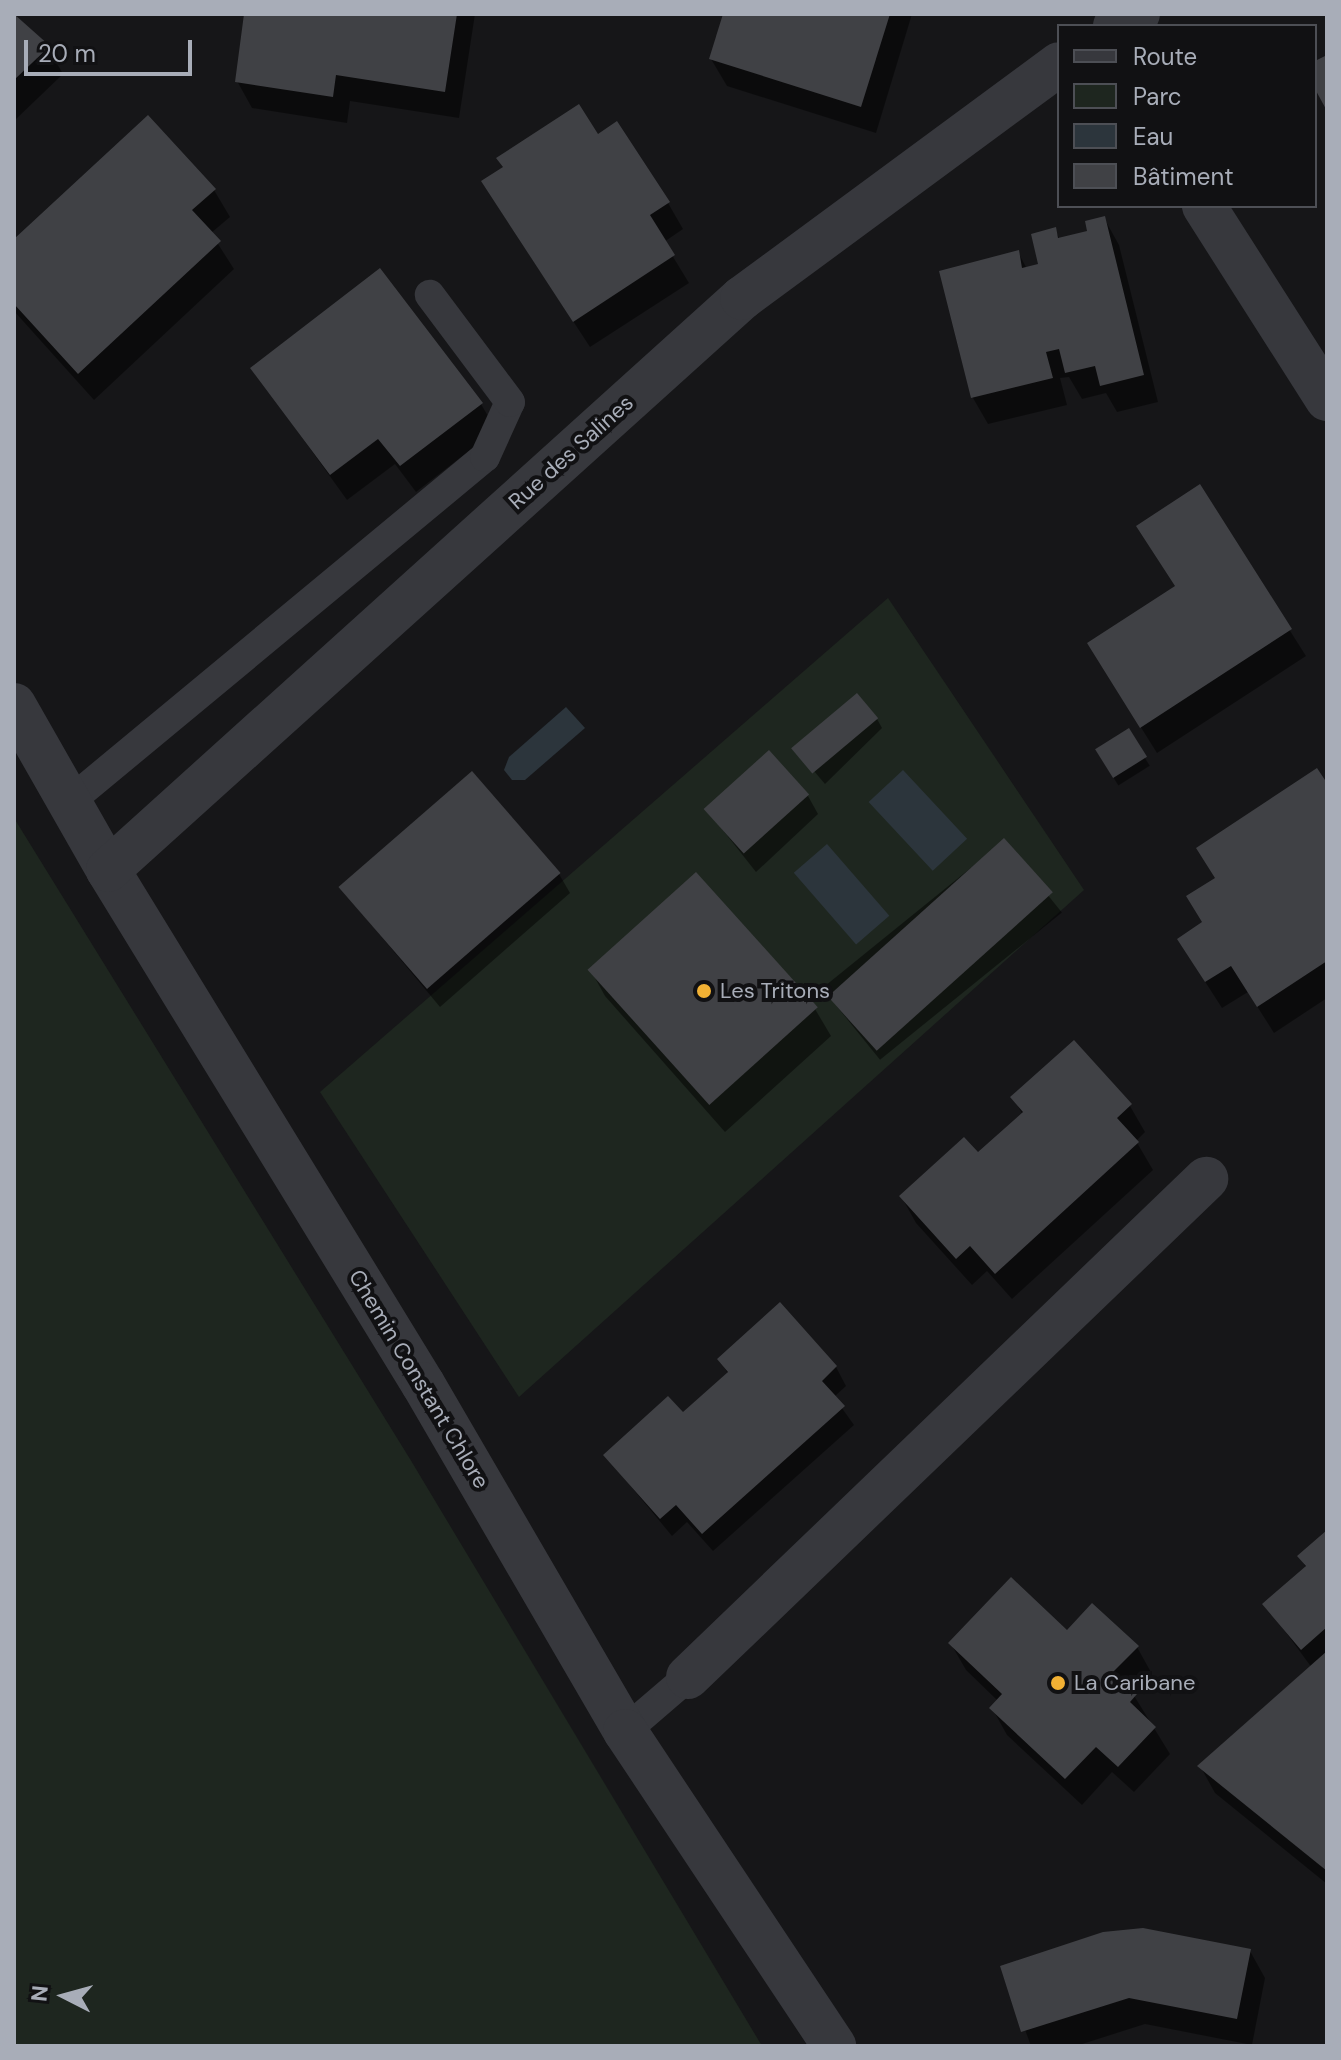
<!DOCTYPE html>
<html>
<head>
<meta charset="utf-8">
<style>
  body { margin:0 }
  #map { position:relative; width:1341px; height:2060px; overflow:hidden; background:#161618; font-family:"DM Sans",sans-serif }
  div>[style] { position:absolute }
  [style*='--x'] { left:calc(var(--x)*1px); top:calc(var(--y)*1px); width:calc(var(--w)*1px); rotate:calc(var(--a)*1deg) }
  .green>* { inset:0; background:#1e261f }
  .water>* { inset:0; background:#2c353c; transform-origin:0 0 }
  .shadow>* { inset:0; background:#0007; transform-origin:0 0 }
  .building>* { inset:0; background:#404145; transform-origin:0 0 }
  .service>* { height:30px; margin:-15px; padding:0 15px; transform-origin:15px; border-radius:15px; background:#37383d }
  .minor>* { height:44px; margin:-22px; padding:0 22px; transform-origin:22px; border-radius:22px; background:#37383d }
  .dots>* { width:22px; height:22px; translate:-50% -50%; box-sizing:border-box; border:4px solid #111113; border-radius:50% }
  span { translate:-50% -50%; white-space:nowrap; text-align:center; line-height:1.15; -webkit-text-stroke:8px #111113; paint-order:stroke }
  .street-label { font-size:22px; color:#a8adb8 }
  .poi-label { font-size:22px; color:#a8adb8 }
  .left { translate:0 -50%; text-align:left }
  .frame { position:absolute; inset:0; border:16px solid #a8adb8; pointer-events:none }
  .legend { position:absolute; left:1057px; top:24px; width:260px; height:184px; box-sizing:border-box; background:#111113; border:2px solid #4d4f55; margin:0; padding:10px 14px; list-style:none; font-size:24px; color:#a8adb8 }
  .legend li { display:flex; align-items:center; gap:16px; height:40px }
  .legend b { width:40px; border:2px solid #4d4f55 }
  .north { position:absolute; left:24px; top:1956px; width:80px; height:80px; -webkit-text-stroke:6px #111113; paint-order:stroke; rotate:276deg; font-size:22px; font-weight:700; line-height:32px; text-align:center; color:#a8adb8 }
  .north::after { content:''; display:block; margin:auto; width:28px; height:36px; background:#a8adb8; clip-path:polygon(50% 0,100% 100%,50% 72%,0 100%) }
  .scale { position:absolute; left:24px; top:40px; width:168px; height:36px; box-sizing:border-box; border:4px solid #a8adb8; border-top:0; padding-left:10px; font-size:24px; line-height:28px; white-space:nowrap; color:#a8adb8; -webkit-text-stroke:6px #111113; paint-order:stroke }
</style>
</head>
<body>
<div id="map">
  <div class="green">
    <i style="clip-path:polygon(888px 598px,1084px 890px,519px 1397px,320px 1092px)"></i>
    <i style="clip-path:polygon(14px 818px,410px 1459px,762px 2046px,14px 2046px)"></i>
  </div>
  <div class="water">
    <i style="clip-path:polygon(566px 707px,585px 728px,525px 780px,512px 780px,504px 770px,509px 757px)"></i>
    <i style="left:903px;top:770px;width:94px;height:47px;rotate:47deg"></i>
    <i style="left:827px;top:844px;width:95px;height:44px;rotate:49deg"></i>
  </div>
  <div class="shadow">
    <i style="clip-path:polygon(14px 14px,48px 48px,63px 74px,14px 121px)"></i>
    <i style="clip-path:polygon(247px 14px,475px 14px,459px 118px,350px 101px,347px 123px,252px 108px,237px 81px)"></i>
    <i style="clip-path:polygon(725px 14px,912px 14px,876px 133px,727px 86px,711px 59px)"></i>
    <i style="clip-path:polygon(597px 137px,668px 203px,683px 229px,664px 242px,689px 283px,590px 347px,499px 208px)"></i>
    <i style="clip-path:polygon(214px 190px,230px 217px,211px 233px,234px 269px,94px 400px,14px 311px,14px 242px)"></i>
    <i style="clip-path:polygon(1104px 218px,1119px 245px,1158px 402px,1117px 412px,1106px 393px,1082px 399px,1069px 377px,1060px 378px,1067px 405px,988px 424px,973px 398px,941px 272px,1018px 252px,1027px 269px,1040px 266px,1055px 230px,1060px 240px,1090px 232px)"></i>
    <i style="clip-path:polygon(252px 368px,481px 404px,496px 430px,416px 492px,395px 464px,347px 500px)"></i>
    <i style="clip-path:polygon(1199px 487px,1306px 656px,1157px 753px,1105px 670px,1176px 588px)"></i>
    <i style="clip-path:polygon(877px 719px,882px 728px,825px 784px,797px 751px)"></i>
    <i style="left:1128px;top:731px;width:41px;height:37px;rotate:58deg"></i>
    <i style="clip-path:polygon(1327px 787px,1327px 998px,1274px 1033px,1248px 992px,1222px 1008px,1195px 966px,1204px 923px,1217px 880px)"></i>
    <i style="clip-path:polygon(808px 796px,818px 814px,756px 872px,707px 810px)"></i>
    <i style="left:1004px;top:841px;width:92px;height:234px;rotate:51deg"></i>
    <i style="clip-path:polygon(559px 874px,570px 893px,440px 1007px,342px 889px)"></i>
    <i style="clip-path:polygon(590px 969px,815px 1009px,831px 1036px,725px 1132px,605px 996px)"></i>
    <i style="clip-path:polygon(1013px 1098px,1130px 1106px,1145px 1132px,1136px 1141px,1153px 1170px,1012px 1299px,987px 1271px,972px 1285px,916px 1223px,901px 1196px,978px 1155px,1023px 1115px)"></i>
    <i style="clip-path:polygon(780px 1305px,836px 1367px,846px 1386px,834px 1397px,854px 1425px,713px 1551px,687px 1522px,672px 1536px,605px 1455px,683px 1415px,728px 1374px,720px 1360px)"></i>
    <i style="clip-path:polygon(1327px 1533px,1327px 1884px,1215px 1793px,1200px 1766px,1312px 1668px,1265px 1604px,1306px 1568px,1300px 1556px)"></i>
    <i style="clip-path:polygon(1067px 1632px,1137px 1647px,1152px 1674px,1133px 1694px,1170px 1754px,1134px 1792px,1112px 1772px,1082px 1805px,1007px 1735px,992px 1708px,998px 1701px,966px 1670px,951px 1644px)"></i>
    <i style="clip-path:polygon(1250px 1951px,1265px 1978px,1252px 2045px,1145px 2024px,1076px 2046px,1031px 2046px,1002px 1967px)"></i>
  </div>
  <div class="building">
    <i style="clip-path:polygon(14px 14px,50px 46px,14px 80px)"></i>
    <i style="clip-path:polygon(244px 14px,457px 14px,445px 92px,336px 75px,333px 97px,235px 82px)"></i>
    <i style="clip-path:polygon(723px 14px,890px 14px,861px 107px,709px 59px)"></i>
    <i style="clip-path:polygon(1327px 55px,1327px 111px,1315px 89px,1315px 61px)"></i>
    <i style="clip-path:polygon(579px 104px,598px 134px,617px 121px,670px 202px,650px 215px,675px 255px,573px 322px,481px 181px,503px 167px,496px 158px)"></i>
    <i style="clip-path:polygon(148px 115px,216px 189px,192px 210px,221px 241px,78px 374px,14px 304px,14px 239px)"></i>
    <i style="clip-path:polygon(1105px 216px,1144px 375px,1100px 386px,1095px 366px,1065px 373px,1059px 349px,1046px 352px,1053px 378px,971px 398px,939px 271px,1019px 250px,1022px 268px,1038px 264px,1031px 234px,1056px 227px,1058px 238px,1087px 231px,1085px 221px)"></i>
    <i style="clip-path:polygon(380px 268px,483px 403px,400px 466px,378px 439px,330px 475px,250px 368px)"></i>
    <i style="clip-path:polygon(1200px 484px,1292px 629px,1140px 728px,1087px 643px,1175px 586px,1136px 526px)"></i>
    <i style="left:857px;top:693px;width:33px;height:86px;rotate:50deg"></i>
    <i style="left:1129px;top:728px;width:34px;height:40px;rotate:58deg"></i>
    <i style="left:769px;top:750px;width:60px;height:88px;rotate:48deg"></i>
    <i style="clip-path:polygon(1317px 768px,1327px 783px,1327px 961px,1257px 1007px,1231px 966px,1205px 982px,1177px 939px,1202px 922px,1186px 896px,1215px 878px,1196px 848px)"></i>
    <i style="left:472px;top:771px;width:135px;height:177px;rotate:49deg"></i>
    <i style="left:1004px;top:838px;width:73px;height:237px;rotate:48deg"></i>
    <i style="left:696px;top:872px;width:182px;height:146px;rotate:48deg"></i>
    <i style="clip-path:polygon(1074px 1040px,1132px 1104px,1117px 1118px,1139px 1142px,995px 1274px,970px 1246px,956px 1259px,899px 1196px,964px 1137px,978px 1152px,1023px 1112px,1010px 1097px)"></i>
    <i style="clip-path:polygon(780px 1302px,837px 1366px,822px 1381px,845px 1406px,702px 1534px,676px 1505px,660px 1519px,603px 1455px,668px 1396px,683px 1412px,728px 1372px,717px 1359px)"></i>
    <i style="clip-path:polygon(1327px 1530px,1327px 1627px,1301px 1650px,1262px 1604px,1306px 1566px,1297px 1556px)"></i>
    <i style="clip-path:polygon(1011px 1577px,1067px 1630px,1092px 1603px,1139px 1646px,1113px 1672px,1137px 1694px,1130px 1702px,1156px 1727px,1118px 1767px,1096px 1747px,1065px 1779px,989px 1708px,1002px 1694px,948px 1643px)"></i>
    <i style="clip-path:polygon(1327px 1651px,1327px 1871px,1197px 1766px)"></i>
    <i style="clip-path:polygon(1143px 1928px,1251px 1949px,1237px 2019px,1129px 1998px,1021px 2032px,1000px 1966px,1103px 1932px)"></i>
  </div>
  <div class="service">
    <i style="--x:69;--y:802;--w:540;--a:-39.67"></i>
    <i style="--x:485;--y:457;--w:60;--a:-65.6"></i>
    <i style="--x:510;--y:402;--w:134;--a:-126.8"></i>
    <i style="--x:625;--y:1731;--w:83;--a:-40.6"></i>
  </div>
  <div class="minor">
    <i style="--x:1115;--y:26;--w:26;--a:-28"></i>
    <i style="--x:1204;--y:206;--w:229;--a:57.5"></i>
    <i style="--x:14;--y:705;--w:190;--a:60.3"></i>
    <i style="--x:108;--y:870;--w:603;--a:58.5"></i>
    <i style="--x:423;--y:1384;--w:402;--a:59.8"></i>
    <i style="--x:625;--y:1731;--w:378;--a:56.4"></i>
    <i style="--x:108;--y:870;--w:854;--a:-42.06"></i>
    <i style="--x:742;--y:298;--w:394;--a:-36.4"></i>
    <i style="--x:688;--y:1677;--w:719;--a:-43.87"></i>
  </div>
  <div class="dots">
    <i style="left:704px;top:991px;background:#f2b134"></i>
    <i style="left:1058px;top:1683px;background:#f2b134"></i>
  </div>
  <div class="street-label">
    <span style="left:571px;top:452px;rotate:-42deg">Rue des Salines</span>
    <span style="left:419px;top:1379px;rotate:59deg">Chemin Constant Chlore</span>
  </div>
  <div class="poi-label">
    <span class="left" style="left:720px;top:991px">Les Tritons</span>
    <span class="left" style="left:1074px;top:1683px">La Caribane</span>
  </div>
  <div class="frame"></div>
  <ul class="legend">
  <li><b style="height:10px;background:#37383d"></b>Route</li>
  <li><b style="height:22px;background:#1e261f"></b>Parc</li>
  <li><b style="height:22px;background:#2c353c"></b>Eau</li>
  <li><b style="height:22px;background:#404145"></b>Bâtiment</li>
  </ul>
  <div class="north">N</div>
  <div class="scale">20 m</div>
</div>
</body>
</html>
